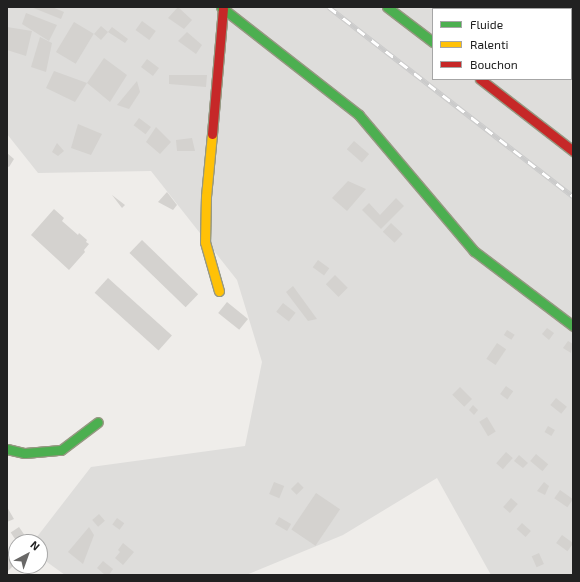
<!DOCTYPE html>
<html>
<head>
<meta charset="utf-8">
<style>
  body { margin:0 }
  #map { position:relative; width:580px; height:582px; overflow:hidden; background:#efedea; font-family:"Exo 2",sans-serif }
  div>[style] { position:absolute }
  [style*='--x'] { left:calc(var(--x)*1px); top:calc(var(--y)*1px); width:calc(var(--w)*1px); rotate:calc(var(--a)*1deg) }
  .residential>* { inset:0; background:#dedddb }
  .building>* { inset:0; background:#d4d2cf; transform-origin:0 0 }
  .roads { filter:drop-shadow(1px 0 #969882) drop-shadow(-1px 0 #969882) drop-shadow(0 1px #969882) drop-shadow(0 -1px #969882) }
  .fast>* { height:9px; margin:-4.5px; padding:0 4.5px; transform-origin:4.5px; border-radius:4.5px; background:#4caf50 }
  .slow>* { height:9px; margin:-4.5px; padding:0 4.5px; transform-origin:4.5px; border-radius:4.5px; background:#ffc107 }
  .jam>* { height:9px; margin:-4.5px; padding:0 4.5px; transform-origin:4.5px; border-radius:4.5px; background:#c62828 }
  .rail>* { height:4.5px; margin-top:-2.25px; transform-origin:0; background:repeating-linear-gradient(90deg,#fff 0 9px,#cbcbcb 0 18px); box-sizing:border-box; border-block:1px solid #cbcbcb }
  span { translate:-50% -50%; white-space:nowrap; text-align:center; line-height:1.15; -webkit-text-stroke:3.5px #fff; paint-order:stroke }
  .frame { position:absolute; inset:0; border:8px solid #212121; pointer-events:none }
  .legend { position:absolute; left:432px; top:8px; width:140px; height:72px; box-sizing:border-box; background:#fff; border:1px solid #a6a6a6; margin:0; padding:5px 7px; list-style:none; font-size:12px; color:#212121 }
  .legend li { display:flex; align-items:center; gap:8px; height:20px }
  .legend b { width:20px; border:1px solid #a6a6a6 }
  .north { position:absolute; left:8px; top:534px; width:40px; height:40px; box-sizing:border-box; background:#fff; border:1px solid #a6a6a6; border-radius:50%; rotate:41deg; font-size:11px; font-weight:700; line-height:16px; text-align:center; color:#212121 }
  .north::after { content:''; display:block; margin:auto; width:14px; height:18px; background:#696867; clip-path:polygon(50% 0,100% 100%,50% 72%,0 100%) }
</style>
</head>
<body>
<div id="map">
  <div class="residential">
    <i style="clip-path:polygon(evenodd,7px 7px,573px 7px,573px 575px,491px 575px,437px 478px,343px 535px,246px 575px,65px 575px,40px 557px,40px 542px,33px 542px,91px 467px,245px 446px,262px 362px,237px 280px,151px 171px,38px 173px,7px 134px,7px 7px,433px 9px,571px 9px,571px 79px,433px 79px,433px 9px)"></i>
  </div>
  <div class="building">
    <i style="clip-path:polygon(31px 7px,52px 7px,64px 12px,61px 19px)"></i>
    <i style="clip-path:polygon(178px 7px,192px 20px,184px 29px,168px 18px)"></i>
    <i style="left:490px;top:7px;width:26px;height:2px"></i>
    <i style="clip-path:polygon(526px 7px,537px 9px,539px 7px,560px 7px,562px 9px,529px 9px)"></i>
    <i style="clip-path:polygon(26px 13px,57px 25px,49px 41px,22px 24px)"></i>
    <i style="left:571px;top:16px;width:3px;height:30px;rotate:45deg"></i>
    <i style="left:142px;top:21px;width:17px;height:11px;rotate:36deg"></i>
    <i style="left:74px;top:22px;width:23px;height:35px;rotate:31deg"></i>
    <i style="clip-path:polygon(101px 26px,108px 32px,112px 27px,128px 39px,125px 43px,108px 32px,101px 40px,94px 34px)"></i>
    <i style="clip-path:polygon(7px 27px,32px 31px,26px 56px,7px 50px)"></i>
    <i style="clip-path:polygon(187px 32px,202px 45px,196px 54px,178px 41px)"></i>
    <i style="clip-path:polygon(40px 37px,52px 43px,46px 72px,31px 67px)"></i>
    <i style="clip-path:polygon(104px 58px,127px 75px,110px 102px,87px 83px)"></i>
    <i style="left:147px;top:59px;width:15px;height:10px;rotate:37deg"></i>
    <i style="clip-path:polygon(54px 71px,87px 83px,75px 102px,46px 88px)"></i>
    <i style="clip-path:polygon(169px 75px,207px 75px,206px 87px,169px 84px)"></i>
    <i style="clip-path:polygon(137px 81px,140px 92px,129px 109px,117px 105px)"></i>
    <i style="left:139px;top:118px;width:15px;height:9px;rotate:37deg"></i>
    <i style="clip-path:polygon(78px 124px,102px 134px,91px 155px,71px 148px)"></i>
    <i style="clip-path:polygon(156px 127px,171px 142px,160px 154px,146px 142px)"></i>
    <i style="clip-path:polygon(192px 138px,195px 151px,177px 151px,176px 140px)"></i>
    <i style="left:354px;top:141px;width:20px;height:11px;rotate:41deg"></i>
    <i style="clip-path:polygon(57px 143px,64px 151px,58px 156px,52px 152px)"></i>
    <i style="clip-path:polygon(7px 153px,14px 159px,9px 167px,7px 166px)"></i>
    <i style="clip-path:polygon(348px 181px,366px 189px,347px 211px,332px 198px)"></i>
    <i style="clip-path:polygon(167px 192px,177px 205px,173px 210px,158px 202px)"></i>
    <i style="clip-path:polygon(112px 195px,125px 205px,122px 208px)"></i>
    <i style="clip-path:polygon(396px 198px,404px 206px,381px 229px,362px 210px,369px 203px,380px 215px)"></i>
    <i style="clip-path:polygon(54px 209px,64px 218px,62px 221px,78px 235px,79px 233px,87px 240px,86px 242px,89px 244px,84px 250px,85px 252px,69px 270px,31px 235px)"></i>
    <i style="left:391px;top:223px;width:16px;height:12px;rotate:43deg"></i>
    <i style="left:142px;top:240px;width:78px;height:18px;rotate:44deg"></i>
    <i style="left:318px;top:260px;width:14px;height:9px;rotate:36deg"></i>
    <i style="left:335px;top:275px;width:18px;height:13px;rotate:45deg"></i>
    <i style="left:108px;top:278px;width:86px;height:20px;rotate:42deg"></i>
    <i style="clip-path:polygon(293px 286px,317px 319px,308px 321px,286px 292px)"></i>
    <i style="left:227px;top:302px;width:27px;height:14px;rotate:39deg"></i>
    <i style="left:283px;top:303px;width:16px;height:11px;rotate:38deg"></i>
    <i style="clip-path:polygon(547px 328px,554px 333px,549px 340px,542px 334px)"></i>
    <i style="left:507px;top:330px;width:9px;height:6px;rotate:32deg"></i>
    <i style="clip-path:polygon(568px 341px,573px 344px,571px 353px,563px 348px)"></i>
    <i style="left:497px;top:343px;width:11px;height:19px;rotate:34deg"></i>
    <i style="left:506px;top:386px;width:9px;height:10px;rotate:36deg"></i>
    <i style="left:460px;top:387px;width:17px;height:11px;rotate:45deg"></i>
    <i style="left:556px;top:398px;width:14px;height:9px;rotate:39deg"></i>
    <i style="clip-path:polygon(473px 405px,478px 410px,474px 415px,469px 410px)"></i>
    <i style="left:487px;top:417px;width:17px;height:9px;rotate:59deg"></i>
    <i style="left:548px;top:426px;width:8px;height:7px;rotate:30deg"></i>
    <i style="left:506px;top:452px;width:9px;height:15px;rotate:41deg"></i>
    <i style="left:536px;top:454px;width:16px;height:9px;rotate:40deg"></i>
    <i style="clip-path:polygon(519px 455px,528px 463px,523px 468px,514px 461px)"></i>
    <i style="left:274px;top:482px;width:11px;height:13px;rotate:22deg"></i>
    <i style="left:298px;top:482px;width:8px;height:10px;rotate:45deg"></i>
    <i style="clip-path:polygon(544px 482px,549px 486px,545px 495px,537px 491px)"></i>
    <i style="left:560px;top:490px;width:16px;height:10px;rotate:35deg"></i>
    <i style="left:316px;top:493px;width:29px;height:44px;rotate:34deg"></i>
    <i style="left:511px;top:498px;width:9px;height:12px;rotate:41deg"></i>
    <i style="clip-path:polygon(7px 507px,14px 519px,7px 522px)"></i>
    <i style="left:99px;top:514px;width:9px;height:9px;rotate:49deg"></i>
    <i style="left:279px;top:517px;width:14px;height:8px;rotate:30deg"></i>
    <i style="left:117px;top:518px;width:9px;height:8px;rotate:36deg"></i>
    <i style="left:522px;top:523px;width:12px;height:8px;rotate:42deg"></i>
    <i style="left:19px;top:527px;width:11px;height:10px;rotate:56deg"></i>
    <i style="clip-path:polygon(89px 527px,94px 535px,83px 564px,68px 552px)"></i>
    <i style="left:562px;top:535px;width:14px;height:10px;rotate:36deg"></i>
    <i style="clip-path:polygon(123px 543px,134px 552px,123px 565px,115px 558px,120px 552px,118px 550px)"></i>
    <i style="left:539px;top:553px;width:12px;height:8px;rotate:66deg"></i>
    <i style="clip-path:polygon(8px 558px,15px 564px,7px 572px,7px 559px)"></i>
    <i style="clip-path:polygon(103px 561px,113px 569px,109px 575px,105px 575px,97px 568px)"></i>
  </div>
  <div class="roads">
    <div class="fast">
      <i style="--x:221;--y:7;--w:175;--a:38"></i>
      <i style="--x:359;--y:115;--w:178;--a:49.8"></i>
      <i style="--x:474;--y:251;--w:124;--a:37.1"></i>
      <i style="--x:387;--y:7;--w:58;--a:37.3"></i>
      <i style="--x:7;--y:449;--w:18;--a:13"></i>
      <i style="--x:25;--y:453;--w:36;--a:-5"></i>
      <i style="--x:61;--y:450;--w:46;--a:-37.1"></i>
    </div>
    <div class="slow">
      <i style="--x:212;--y:134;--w:62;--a:95.5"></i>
      <i style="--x:206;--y:196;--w:46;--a:91.2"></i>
      <i style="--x:205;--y:242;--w:51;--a:74.1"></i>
    </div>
    <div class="jam">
      <i style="--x:480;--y:79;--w:118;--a:37.7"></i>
      <i style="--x:212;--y:134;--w:126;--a:-85"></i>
    </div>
  </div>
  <div class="rail">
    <i style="--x:329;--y:7;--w:309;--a:37.8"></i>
  </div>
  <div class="frame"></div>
  <ul class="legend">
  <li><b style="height:5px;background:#4caf50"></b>Fluide</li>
  <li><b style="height:5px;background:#ffc107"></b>Ralenti</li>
  <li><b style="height:5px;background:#c62828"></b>Bouchon</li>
  </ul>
  <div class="north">N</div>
</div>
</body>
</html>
